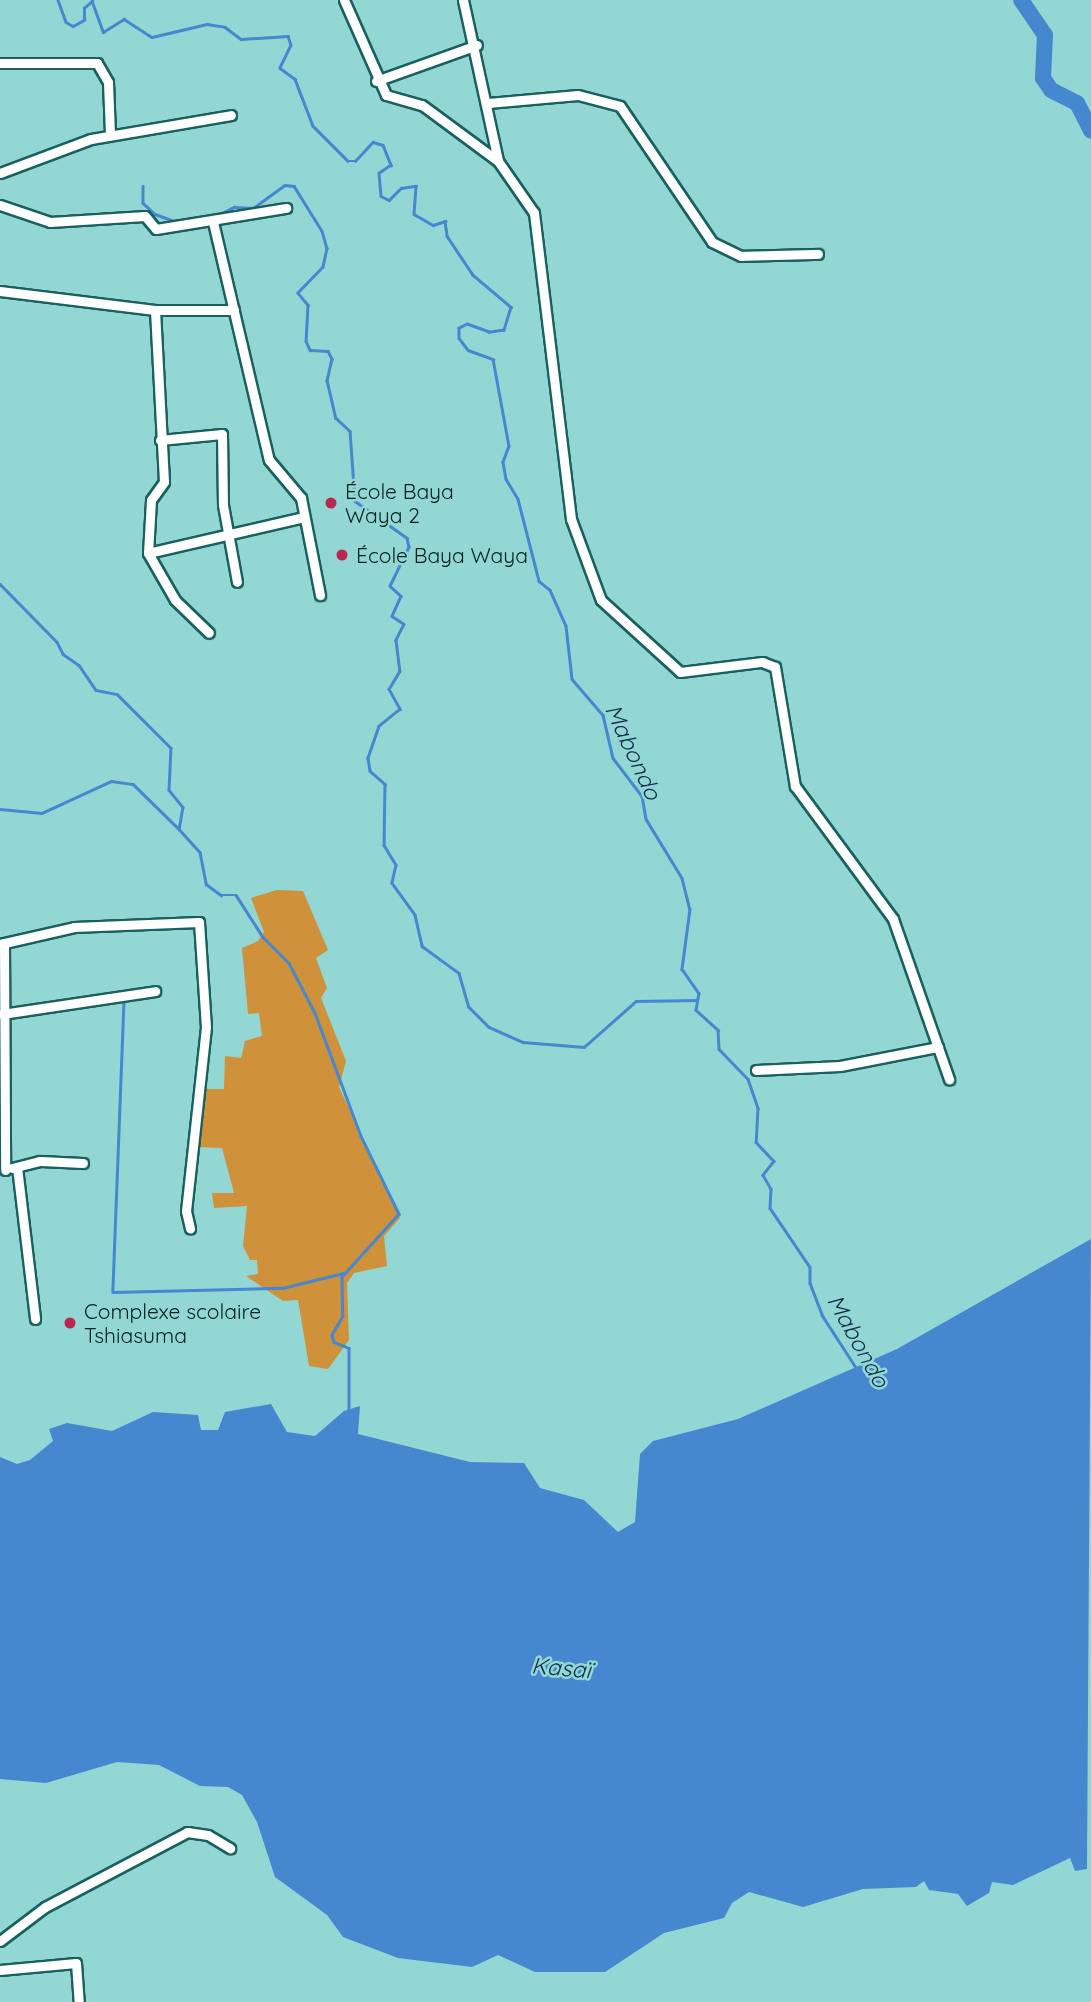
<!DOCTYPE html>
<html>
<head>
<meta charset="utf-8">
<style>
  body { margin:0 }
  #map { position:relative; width:1091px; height:2002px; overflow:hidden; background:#92d7d3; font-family:Quicksand,sans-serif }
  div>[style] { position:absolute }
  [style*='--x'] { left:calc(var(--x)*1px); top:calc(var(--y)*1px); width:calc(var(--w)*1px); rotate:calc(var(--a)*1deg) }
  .green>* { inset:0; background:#cf9139 }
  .water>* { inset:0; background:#4688d0 }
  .stream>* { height:2.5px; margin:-1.25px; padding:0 1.25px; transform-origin:1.25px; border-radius:1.25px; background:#4688d0 }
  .river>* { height:16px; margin:-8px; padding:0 8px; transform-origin:8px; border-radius:8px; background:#4688d0 }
  .roads { filter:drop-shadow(2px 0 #18615f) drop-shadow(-2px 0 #18615f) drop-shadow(0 2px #18615f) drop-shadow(0 -2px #18615f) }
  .minor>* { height:9px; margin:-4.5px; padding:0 4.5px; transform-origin:4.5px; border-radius:4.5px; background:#fff }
  .dots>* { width:19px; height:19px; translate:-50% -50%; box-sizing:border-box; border:4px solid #92d7d3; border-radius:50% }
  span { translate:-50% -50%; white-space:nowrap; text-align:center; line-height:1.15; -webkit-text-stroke:5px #92d7d3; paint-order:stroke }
  .poi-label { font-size:21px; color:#042120 }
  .left { translate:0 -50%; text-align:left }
  .water-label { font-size:23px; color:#122d4b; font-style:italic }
</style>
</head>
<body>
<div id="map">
  <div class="green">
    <i style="clip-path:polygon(277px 890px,303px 891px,328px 950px,316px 958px,327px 988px,321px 998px,346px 1061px,339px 1087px,400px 1218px,384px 1236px,387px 1266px,354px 1273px,347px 1283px,349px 1340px,328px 1369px,309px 1366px,298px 1300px,283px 1301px,246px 1276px,258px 1274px,257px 1260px,250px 1260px,243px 1246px,247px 1206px,214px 1208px,212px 1193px,234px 1193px,222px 1148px,196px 1147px,202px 1089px,224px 1089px,225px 1056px,241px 1058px,245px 1041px,262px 1036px,259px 1013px,248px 1014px,242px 948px,258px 941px,264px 932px,251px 898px)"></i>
  </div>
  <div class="water">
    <i style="clip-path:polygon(1091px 1239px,1087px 1869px,1075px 1871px,1070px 1858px,1013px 1885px,992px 1882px,989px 1893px,967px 1906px,958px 1894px,929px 1890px,924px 1881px,916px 1887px,863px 1889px,803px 1907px,749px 1892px,732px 1903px,724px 1918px,664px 1933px,605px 1972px,535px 1972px,498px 1955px,472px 1967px,398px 1958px,343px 1937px,327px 1915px,275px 1877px,257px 1822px,242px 1795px,228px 1787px,200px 1786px,159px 1765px,117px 1762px,46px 1783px,0 1779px,0 1457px,17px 1464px,30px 1460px,53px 1441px,49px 1429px,67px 1423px,112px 1431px,153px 1412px,198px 1415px,201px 1430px,218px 1430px,225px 1412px,271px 1404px,287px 1432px,315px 1436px,344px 1411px,360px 1406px,358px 1434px,470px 1462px,524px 1463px,540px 1488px,584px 1500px,618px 1532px,635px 1522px,640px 1454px,653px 1441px,738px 1419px,897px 1349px)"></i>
  </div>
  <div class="stream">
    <i style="--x:58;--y:0;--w:23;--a:70"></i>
    <i style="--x:66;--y:22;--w:8;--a:30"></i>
    <i style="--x:73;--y:26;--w:13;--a:-29"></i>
    <i style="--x:84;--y:20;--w:12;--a:-90"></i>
    <i style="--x:84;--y:8;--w:11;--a:-41"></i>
    <i style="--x:92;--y:1;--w:33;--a:70"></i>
    <i style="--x:103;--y:32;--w:25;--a:-32"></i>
    <i style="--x:124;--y:19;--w:33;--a:33"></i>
    <i style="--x:152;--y:37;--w:57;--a:-13.3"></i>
    <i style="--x:207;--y:24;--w:18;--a:9"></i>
    <i style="--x:225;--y:27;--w:20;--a:37"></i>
    <i style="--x:241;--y:39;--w:47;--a:-3.7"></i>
    <i style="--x:288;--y:36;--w:9;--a:72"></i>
    <i style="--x:291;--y:45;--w:25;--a:116"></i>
    <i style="--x:280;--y:68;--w:19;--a:36"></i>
    <i style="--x:295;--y:79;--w:50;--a:69"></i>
    <i style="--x:313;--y:126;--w:49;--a:45"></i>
    <i style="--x:348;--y:161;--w:7;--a:0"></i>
    <i style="--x:355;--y:161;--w:26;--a:-47"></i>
    <i style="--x:373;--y:142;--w:10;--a:17"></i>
    <i style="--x:383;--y:145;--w:22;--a:68"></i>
    <i style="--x:391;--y:165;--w:14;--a:146"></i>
    <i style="--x:379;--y:173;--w:23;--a:85"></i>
    <i style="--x:381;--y:196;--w:9;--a:27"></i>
    <i style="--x:389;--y:200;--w:17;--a:-45"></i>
    <i style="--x:401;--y:188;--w:15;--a:-8"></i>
    <i style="--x:416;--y:186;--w:28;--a:94"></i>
    <i style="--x:414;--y:214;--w:22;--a:30"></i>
    <i style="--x:433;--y:225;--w:13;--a:-18"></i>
    <i style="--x:445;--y:221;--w:15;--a:82"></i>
    <i style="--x:447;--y:236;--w:47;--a:56.3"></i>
    <i style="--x:473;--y:275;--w:50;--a:40.1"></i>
    <i style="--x:511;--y:307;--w:24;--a:107"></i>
    <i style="--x:504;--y:330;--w:15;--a:172"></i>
    <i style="--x:489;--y:332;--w:23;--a:-160"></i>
    <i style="--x:467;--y:324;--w:9;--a:153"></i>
    <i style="--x:459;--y:328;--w:10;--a:90"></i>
    <i style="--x:459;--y:338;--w:15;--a:53"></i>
    <i style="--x:468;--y:350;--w:27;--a:20"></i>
    <i style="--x:493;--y:359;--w:88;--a:79.6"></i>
    <i style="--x:509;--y:446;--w:17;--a:111"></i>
    <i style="--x:503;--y:462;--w:17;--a:80"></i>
    <i style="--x:506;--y:479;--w:23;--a:59"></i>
    <i style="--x:518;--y:499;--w:85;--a:75.6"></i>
    <i style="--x:539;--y:581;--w:14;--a:39"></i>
    <i style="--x:550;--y:590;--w:39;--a:66"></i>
    <i style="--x:566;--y:626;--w:53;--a:83.5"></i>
    <i style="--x:572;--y:679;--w:48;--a:49.3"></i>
    <i style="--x:603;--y:715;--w:44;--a:76.9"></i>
    <i style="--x:613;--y:758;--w:48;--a:52.7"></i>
    <i style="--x:642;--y:796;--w:23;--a:80"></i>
    <i style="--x:646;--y:819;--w:69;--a:58.6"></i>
    <i style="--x:682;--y:878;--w:32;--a:76"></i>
    <i style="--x:690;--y:909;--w:61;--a:97.6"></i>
    <i style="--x:682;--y:969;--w:29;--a:55"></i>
    <i style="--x:699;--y:993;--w:17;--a:100"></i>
    <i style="--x:696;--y:1010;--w:30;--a:42"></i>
    <i style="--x:718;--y:1030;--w:19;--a:87"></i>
    <i style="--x:719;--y:1049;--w:42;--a:46"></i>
    <i style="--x:748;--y:1079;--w:31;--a:71"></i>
    <i style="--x:758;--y:1108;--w:34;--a:93"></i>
    <i style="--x:756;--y:1142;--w:26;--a:47"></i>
    <i style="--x:774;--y:1161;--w:18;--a:128"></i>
    <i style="--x:763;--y:1175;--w:16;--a:60"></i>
    <i style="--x:771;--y:1189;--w:19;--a:93"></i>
    <i style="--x:770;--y:1208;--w:71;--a:55.9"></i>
    <i style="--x:810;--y:1267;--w:16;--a:90"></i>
    <i style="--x:810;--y:1283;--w:34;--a:69"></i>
    <i style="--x:822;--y:1315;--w:64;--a:57.1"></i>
    <i style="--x:143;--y:186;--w:17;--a:90"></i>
    <i style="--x:143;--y:203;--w:16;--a:43"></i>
    <i style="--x:155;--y:214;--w:20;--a:20"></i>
    <i style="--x:174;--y:221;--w:31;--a:-7"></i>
    <i style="--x:218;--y:215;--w:18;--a:-27"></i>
    <i style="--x:234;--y:207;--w:19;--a:3"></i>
    <i style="--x:253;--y:208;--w:39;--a:-36"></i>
    <i style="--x:285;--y:185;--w:9;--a:6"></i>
    <i style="--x:294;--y:186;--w:53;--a:58.1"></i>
    <i style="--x:322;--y:231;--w:18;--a:74"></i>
    <i style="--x:327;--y:248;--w:19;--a:102"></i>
    <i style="--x:323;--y:267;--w:36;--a:134"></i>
    <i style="--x:298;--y:293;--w:16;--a:50"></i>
    <i style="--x:308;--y:305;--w:36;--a:93"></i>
    <i style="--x:306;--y:341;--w:10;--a:66"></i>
    <i style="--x:310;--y:350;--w:18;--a:3"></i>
    <i style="--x:328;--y:351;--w:9;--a:63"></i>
    <i style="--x:332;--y:359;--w:22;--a:103"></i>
    <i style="--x:327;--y:380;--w:39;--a:77"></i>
    <i style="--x:336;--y:418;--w:19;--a:43"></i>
    <i style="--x:350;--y:431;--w:70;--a:85.9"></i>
    <i style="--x:355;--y:501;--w:64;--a:35.4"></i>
    <i style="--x:407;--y:538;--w:9;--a:77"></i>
    <i style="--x:409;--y:547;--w:43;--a:116"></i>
    <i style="--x:390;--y:586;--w:15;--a:42"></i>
    <i style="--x:401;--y:596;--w:22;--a:114"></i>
    <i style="--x:392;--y:616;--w:14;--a:34"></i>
    <i style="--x:404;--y:624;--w:18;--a:117"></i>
    <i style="--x:396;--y:640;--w:31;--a:83"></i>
    <i style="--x:400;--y:671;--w:21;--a:121"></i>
    <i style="--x:389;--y:689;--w:23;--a:61"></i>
    <i style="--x:400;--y:709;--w:27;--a:141"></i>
    <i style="--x:379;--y:726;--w:34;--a:109"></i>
    <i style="--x:368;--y:758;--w:13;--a:81"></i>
    <i style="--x:370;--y:771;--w:20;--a:41"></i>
    <i style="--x:385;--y:784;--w:61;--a:90.9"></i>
    <i style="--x:384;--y:845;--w:23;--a:59"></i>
    <i style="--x:396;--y:865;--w:18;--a:103"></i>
    <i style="--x:392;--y:883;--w:39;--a:54"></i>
    <i style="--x:415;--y:915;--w:32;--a:77"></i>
    <i style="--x:422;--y:946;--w:46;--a:36.1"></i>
    <i style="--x:459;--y:973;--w:35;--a:74"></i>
    <i style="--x:469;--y:1007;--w:28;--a:45"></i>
    <i style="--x:489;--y:1027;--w:37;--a:24"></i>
    <i style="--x:523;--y:1042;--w:61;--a:4.7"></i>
    <i style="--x:584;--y:1047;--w:69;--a:-41.5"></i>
    <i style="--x:636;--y:1001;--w:61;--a:-0.9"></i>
    <i style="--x:0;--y:584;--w:81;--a:45.5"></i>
    <i style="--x:57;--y:642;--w:13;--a:63"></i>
    <i style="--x:63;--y:654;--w:19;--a:35"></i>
    <i style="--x:79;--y:665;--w:30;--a:56"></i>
    <i style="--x:96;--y:690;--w:21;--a:11"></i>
    <i style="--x:117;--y:694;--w:76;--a:45"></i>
    <i style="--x:171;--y:748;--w:42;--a:92.7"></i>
    <i style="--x:169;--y:790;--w:22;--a:51"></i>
    <i style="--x:183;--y:807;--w:22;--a:100"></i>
    <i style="--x:179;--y:829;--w:31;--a:48"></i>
    <i style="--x:200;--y:852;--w:33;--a:79"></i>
    <i style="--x:206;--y:884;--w:19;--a:36"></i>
    <i style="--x:221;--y:895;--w:15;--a:0"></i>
    <i style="--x:236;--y:895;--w:50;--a:57.3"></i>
    <i style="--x:263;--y:937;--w:37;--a:45"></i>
    <i style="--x:289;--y:963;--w:56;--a:62.5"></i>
    <i style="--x:315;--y:1013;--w:131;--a:69.5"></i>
    <i style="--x:361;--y:1136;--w:87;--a:64"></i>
    <i style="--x:399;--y:1214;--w:85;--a:132.1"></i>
    <i style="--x:342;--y:1277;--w:39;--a:89"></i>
    <i style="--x:343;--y:1316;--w:22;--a:120"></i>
    <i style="--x:332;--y:1335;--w:7;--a:74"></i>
    <i style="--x:334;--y:1342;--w:16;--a:22"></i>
    <i style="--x:349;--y:1348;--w:63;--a:90"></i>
    <i style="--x:0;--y:809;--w:42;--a:5.4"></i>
    <i style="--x:42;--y:813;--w:76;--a:-24.9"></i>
    <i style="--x:111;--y:781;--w:22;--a:8"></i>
    <i style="--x:133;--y:784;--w:63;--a:44.4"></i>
    <i style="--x:124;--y:1001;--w:291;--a:92.2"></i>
    <i style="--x:113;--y:1292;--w:169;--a:-1.4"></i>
    <i style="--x:282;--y:1288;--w:64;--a:-13.6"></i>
  </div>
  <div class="river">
    <i style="--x:1021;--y:0;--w:42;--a:55.6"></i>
    <i style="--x:1045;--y:35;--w:43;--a:92.7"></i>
    <i style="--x:1043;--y:78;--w:14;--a:56"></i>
    <i style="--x:1051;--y:90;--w:29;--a:27"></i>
    <i style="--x:1077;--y:103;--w:31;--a:63"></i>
  </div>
  <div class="roads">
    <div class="minor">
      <i style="--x:344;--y:0;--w:104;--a:66.1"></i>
      <i style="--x:386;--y:95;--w:37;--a:16"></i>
      <i style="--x:422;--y:105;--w:94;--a:36.4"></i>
      <i style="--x:498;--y:161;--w:63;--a:55.3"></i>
      <i style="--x:534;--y:213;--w:308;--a:83.1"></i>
      <i style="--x:571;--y:519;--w:86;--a:69.7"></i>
      <i style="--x:601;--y:600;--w:107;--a:42.3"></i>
      <i style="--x:680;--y:672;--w:83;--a:-7"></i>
      <i style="--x:762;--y:662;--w:14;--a:21"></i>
      <i style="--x:775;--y:667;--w:121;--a:80.5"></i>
      <i style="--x:795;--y:786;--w:165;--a:53.6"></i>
      <i style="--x:893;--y:919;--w:170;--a:70.7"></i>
      <i style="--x:463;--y:0;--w:165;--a:77.7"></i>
      <i style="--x:0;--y:63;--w:97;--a:0"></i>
      <i style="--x:97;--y:63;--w:22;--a:60"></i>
      <i style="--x:108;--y:82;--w:53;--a:87.8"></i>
      <i style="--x:376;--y:81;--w:107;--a:-19.6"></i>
      <i style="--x:488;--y:103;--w:90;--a:-5.1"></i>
      <i style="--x:578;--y:95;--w:43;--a:14.7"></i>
      <i style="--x:620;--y:106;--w:164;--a:55.9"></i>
      <i style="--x:712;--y:242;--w:32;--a:26"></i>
      <i style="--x:741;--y:256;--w:77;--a:-1.5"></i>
      <i style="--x:0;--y:173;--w:97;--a:-20.5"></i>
      <i style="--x:91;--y:139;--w:142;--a:-9.7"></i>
      <i style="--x:0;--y:205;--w:53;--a:18.8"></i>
      <i style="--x:50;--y:222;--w:95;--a:-3.6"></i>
      <i style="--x:145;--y:216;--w:17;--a:50"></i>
      <i style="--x:156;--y:229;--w:132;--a:-9.2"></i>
      <i style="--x:213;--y:222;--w:244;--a:76.8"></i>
      <i style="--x:269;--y:460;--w:50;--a:49.9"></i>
      <i style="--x:301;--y:498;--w:99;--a:78.9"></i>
      <i style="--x:0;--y:291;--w:156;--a:7"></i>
      <i style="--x:155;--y:310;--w:79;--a:0"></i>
      <i style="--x:155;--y:310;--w:172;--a:87"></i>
      <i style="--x:164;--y:482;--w:22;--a:126"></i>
      <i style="--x:151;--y:500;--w:53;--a:93.2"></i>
      <i style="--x:148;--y:553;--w:54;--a:60.1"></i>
      <i style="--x:175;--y:600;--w:47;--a:44.1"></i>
      <i style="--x:160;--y:440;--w:62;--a:-5.5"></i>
      <i style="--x:222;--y:434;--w:71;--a:89.2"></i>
      <i style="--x:223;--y:505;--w:78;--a:79.7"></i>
      <i style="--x:148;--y:553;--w:160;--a:-13"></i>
      <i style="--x:4;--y:943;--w:227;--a:89.7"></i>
      <i style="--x:0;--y:944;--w:76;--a:-12.9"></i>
      <i style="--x:74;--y:927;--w:125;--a:-2.3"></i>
      <i style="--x:199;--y:922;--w:105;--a:86.2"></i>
      <i style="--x:206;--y:1027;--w:185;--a:96.2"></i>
      <i style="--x:186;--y:1211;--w:18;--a:77"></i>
      <i style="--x:2;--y:1014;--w:155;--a:-8.5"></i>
      <i style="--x:756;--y:1070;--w:84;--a:-2.7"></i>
      <i style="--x:840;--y:1066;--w:100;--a:-11"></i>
      <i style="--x:17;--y:1167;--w:153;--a:83.2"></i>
      <i style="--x:12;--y:1168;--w:29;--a:-14"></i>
      <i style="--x:40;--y:1161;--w:43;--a:2.7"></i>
      <i style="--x:0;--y:1941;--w:56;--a:-37.1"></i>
      <i style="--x:45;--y:1907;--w:161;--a:-27.8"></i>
      <i style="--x:187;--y:1832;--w:21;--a:8"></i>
      <i style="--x:208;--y:1835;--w:26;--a:31"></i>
      <i style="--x:0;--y:1970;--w:76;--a:-5.3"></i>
      <i style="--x:76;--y:1963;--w:39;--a:86"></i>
    </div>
  </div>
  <div class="dots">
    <i style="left:331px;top:503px;background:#b9284d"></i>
    <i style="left:342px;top:555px;background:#b9284d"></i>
    <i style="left:70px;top:1323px;background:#b9284d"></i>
  </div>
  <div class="poi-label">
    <span class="left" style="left:345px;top:503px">École Baya<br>Waya 2</span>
    <span class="left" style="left:356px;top:555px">École Baya Waya</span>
    <span class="left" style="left:84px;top:1323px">Complexe scolaire<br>Tshiasuma</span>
  </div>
  <div class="water-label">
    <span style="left:633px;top:752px;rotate:65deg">Mabondo</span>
    <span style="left:858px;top:1341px;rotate:61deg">Mabondo</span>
    <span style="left:561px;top:1668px;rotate:5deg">Kasaï</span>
  </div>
</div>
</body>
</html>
